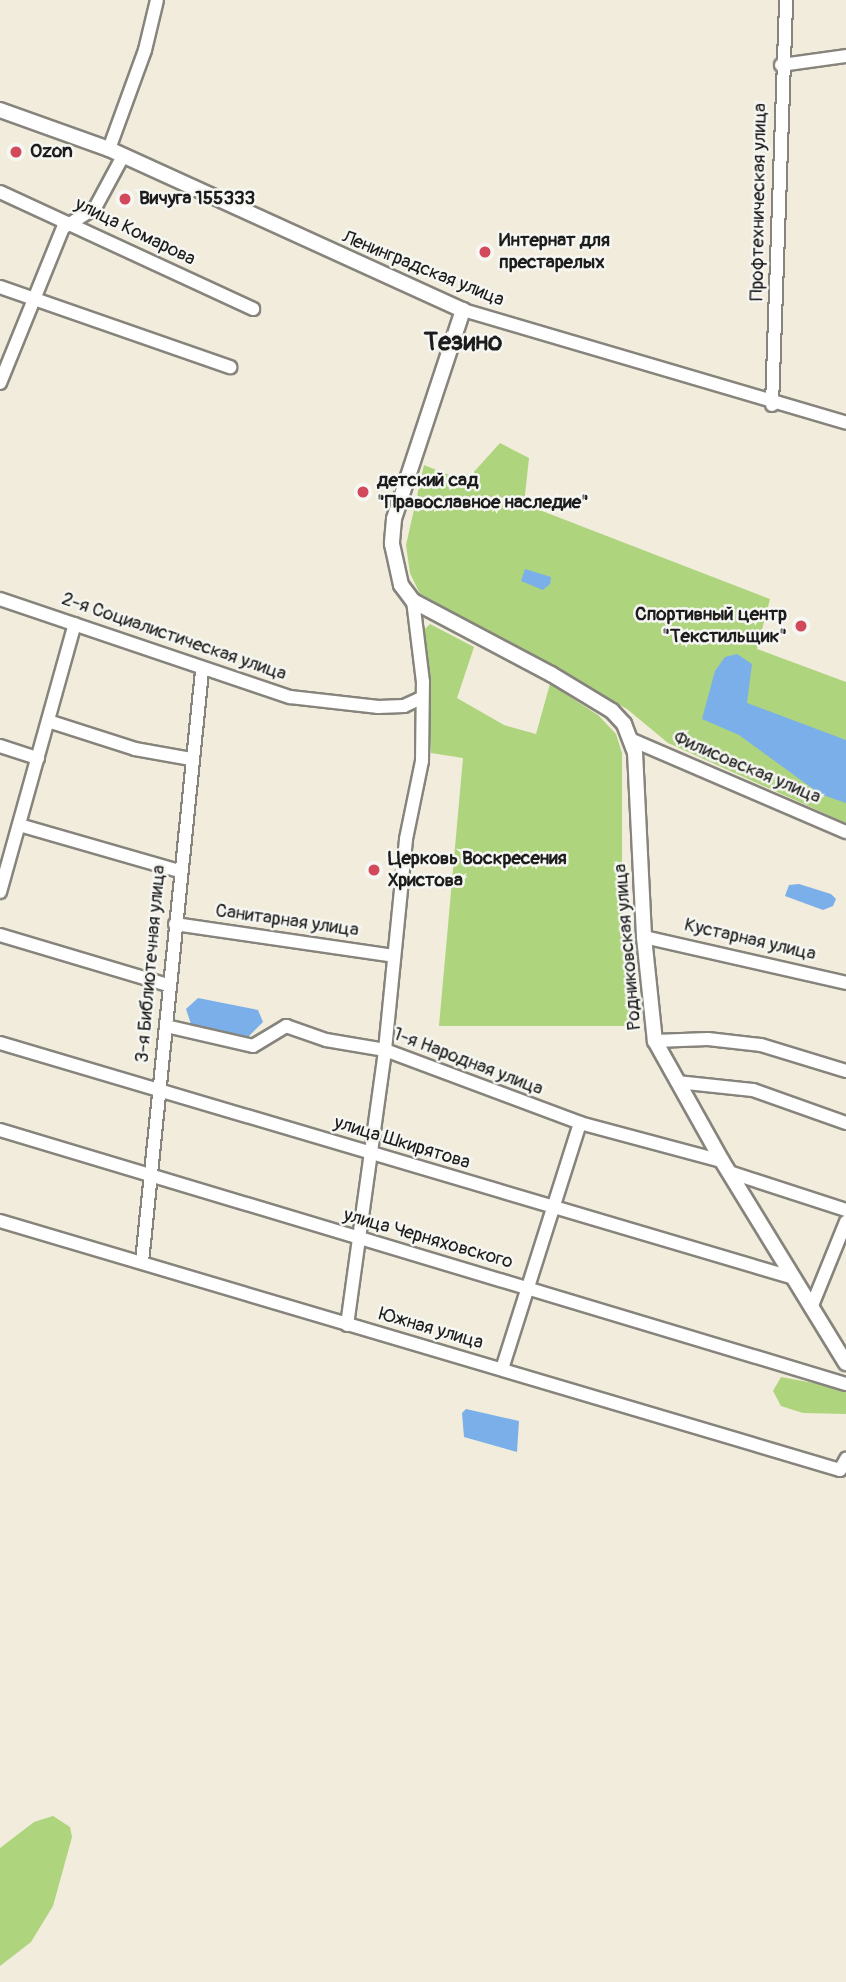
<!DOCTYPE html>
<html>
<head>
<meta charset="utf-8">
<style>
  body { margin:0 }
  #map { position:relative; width:846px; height:1982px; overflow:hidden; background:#f1ecdb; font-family:Pangolin,sans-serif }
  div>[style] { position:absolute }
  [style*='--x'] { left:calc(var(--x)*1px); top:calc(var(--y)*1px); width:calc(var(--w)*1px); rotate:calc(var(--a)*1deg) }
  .green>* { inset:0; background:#aed47e }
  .water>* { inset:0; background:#7bafe9 }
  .roads { filter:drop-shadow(2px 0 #86847c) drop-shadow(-2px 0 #86847c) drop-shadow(0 2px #86847c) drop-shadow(0 -2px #86847c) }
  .minor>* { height:12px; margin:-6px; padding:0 6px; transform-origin:6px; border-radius:6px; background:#fff }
  .major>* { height:14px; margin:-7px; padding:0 7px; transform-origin:7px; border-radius:7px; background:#fff }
  .dots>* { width:19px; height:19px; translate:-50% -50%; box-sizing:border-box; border:4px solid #f6f6f2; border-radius:50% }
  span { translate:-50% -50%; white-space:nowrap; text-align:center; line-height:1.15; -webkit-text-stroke:5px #f6f6f2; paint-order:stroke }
  .poi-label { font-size:19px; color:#1c1c1c; font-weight:700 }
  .left { translate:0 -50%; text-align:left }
  .right { translate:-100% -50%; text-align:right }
  .street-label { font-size:19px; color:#1c1c1c }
  .district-label { font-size:26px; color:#1c1c1c; font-weight:700 }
</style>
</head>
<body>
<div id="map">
  <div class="green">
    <i style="clip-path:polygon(500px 443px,529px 458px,524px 504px,770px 599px,757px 649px,846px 682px,846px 823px,668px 743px,627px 709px,420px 594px,410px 573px,406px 545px,424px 465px,449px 475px,472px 474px)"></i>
    <i style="clip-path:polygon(430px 624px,474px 647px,457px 698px,504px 725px,536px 734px,550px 684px,598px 715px,616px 734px,622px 753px,622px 904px,631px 1026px,439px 1026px,463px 758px,431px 753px,422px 632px)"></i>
    <i style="clip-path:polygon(781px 1377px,846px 1389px,846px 1414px,803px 1413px,781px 1406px,773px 1391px)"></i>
    <i style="clip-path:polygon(53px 1816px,70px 1827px,72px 1837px,53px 1906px,31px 1942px,0 1966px,0 1848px,34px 1822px)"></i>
  </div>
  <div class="water">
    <i style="clip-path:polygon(525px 569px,551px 577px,550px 584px,543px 590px,521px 581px)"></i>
    <i style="clip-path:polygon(737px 654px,752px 664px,747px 703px,846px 740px,846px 803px,820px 794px,739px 735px,702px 719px,715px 671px,725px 657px)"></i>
    <i style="clip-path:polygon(799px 884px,831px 894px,836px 899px,833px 906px,823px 910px,785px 896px,789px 885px)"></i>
    <i style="clip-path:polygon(198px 998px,258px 1010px,263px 1022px,248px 1037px,191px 1024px,186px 1009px)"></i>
    <i style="clip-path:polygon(466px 1409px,519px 1421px,517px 1452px,464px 1437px,462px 1413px)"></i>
  </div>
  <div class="roads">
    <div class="minor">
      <i style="--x:781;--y:65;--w:66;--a:-7.9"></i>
      <i style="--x:109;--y:149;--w:105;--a:-70"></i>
      <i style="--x:145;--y:50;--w:51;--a:-76.5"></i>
      <i style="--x:0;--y:192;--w:279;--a:24.8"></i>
      <i style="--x:0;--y:287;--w:244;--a:19.2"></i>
      <i style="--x:463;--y:310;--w:399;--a:16.4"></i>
      <i style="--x:0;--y:383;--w:167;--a:-67.9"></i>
      <i style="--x:63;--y:228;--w:38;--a:-32"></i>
      <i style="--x:95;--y:208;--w:59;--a:-61.7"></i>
      <i style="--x:772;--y:405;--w:405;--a:-88"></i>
      <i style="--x:0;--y:599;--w:306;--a:18.7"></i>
      <i style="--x:290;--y:697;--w:89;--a:6.5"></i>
      <i style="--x:378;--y:707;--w:26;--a:-2"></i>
      <i style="--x:404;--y:706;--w:17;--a:-25"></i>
      <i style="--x:48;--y:721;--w:91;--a:17.8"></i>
      <i style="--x:135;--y:749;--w:57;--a:10.1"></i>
      <i style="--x:632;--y:740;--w:233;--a:23.3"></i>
      <i style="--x:0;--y:746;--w:40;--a:18"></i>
      <i style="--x:19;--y:825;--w:166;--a:16"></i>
      <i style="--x:0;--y:892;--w:278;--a:-74.4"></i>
      <i style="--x:175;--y:924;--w:221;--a:8.3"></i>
      <i style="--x:0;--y:935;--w:175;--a:16.6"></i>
      <i style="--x:644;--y:937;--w:207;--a:12.8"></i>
      <i style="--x:166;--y:1026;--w:89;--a:12.9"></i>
      <i style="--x:253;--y:1046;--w:39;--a:-31"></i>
      <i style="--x:286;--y:1026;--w:42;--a:19.3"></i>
      <i style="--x:326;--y:1040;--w:60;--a:9.6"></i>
      <i style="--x:385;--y:1050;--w:208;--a:20.5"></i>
      <i style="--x:580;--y:1123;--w:147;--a:15"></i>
      <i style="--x:655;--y:1041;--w:53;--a:-2.2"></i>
      <i style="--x:708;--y:1039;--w:53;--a:6.5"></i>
      <i style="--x:761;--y:1045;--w:89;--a:17"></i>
      <i style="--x:0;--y:1043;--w:828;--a:16.49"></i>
      <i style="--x:677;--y:1082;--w:76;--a:6"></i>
      <i style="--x:753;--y:1090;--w:99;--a:19.5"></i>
      <i style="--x:0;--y:1130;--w:883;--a:16.71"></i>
      <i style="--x:729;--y:1172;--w:123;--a:18"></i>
      <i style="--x:0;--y:1221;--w:876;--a:16.51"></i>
      <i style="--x:840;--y:1470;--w:13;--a:-61"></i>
      <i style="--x:142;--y:1262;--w:594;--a:-84.2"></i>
      <i style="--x:811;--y:1308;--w:93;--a:-67.9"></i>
      <i style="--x:347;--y:1325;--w:278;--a:-82.1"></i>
      <i style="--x:385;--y:1050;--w:212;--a:-84.3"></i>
      <i style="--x:406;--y:839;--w:80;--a:-78.4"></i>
      <i style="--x:422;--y:761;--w:79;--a:-89.3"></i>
      <i style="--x:423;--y:682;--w:82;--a:-97"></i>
      <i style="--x:502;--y:1369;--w:258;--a:-72.4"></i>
    </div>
    <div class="major">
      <i style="--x:0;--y:110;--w:116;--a:19.7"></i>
      <i style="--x:109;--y:149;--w:389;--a:24.5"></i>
      <i style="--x:463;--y:310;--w:220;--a:108.3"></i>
      <i style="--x:394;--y:519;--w:25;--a:95"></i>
      <i style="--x:392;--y:544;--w:42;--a:77.6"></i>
      <i style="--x:401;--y:585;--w:20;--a:53"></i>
      <i style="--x:413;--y:601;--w:156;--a:27.9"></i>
      <i style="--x:551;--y:674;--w:71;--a:31.2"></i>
      <i style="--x:612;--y:711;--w:18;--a:47"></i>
      <i style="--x:624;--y:724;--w:30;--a:69"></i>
      <i style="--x:635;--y:752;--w:185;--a:87.2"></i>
      <i style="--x:644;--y:937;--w:105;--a:84"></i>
      <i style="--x:655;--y:1041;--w:137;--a:60.8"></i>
      <i style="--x:722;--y:1161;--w:237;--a:58.5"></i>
    </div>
  </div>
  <div class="dots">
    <i style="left:16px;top:152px;background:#d1495b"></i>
    <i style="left:125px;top:199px;background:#d1495b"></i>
    <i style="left:485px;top:252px;background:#d1495b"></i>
    <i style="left:363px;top:492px;background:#d1495b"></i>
    <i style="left:801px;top:626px;background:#d1495b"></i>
    <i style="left:374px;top:870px;background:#d1495b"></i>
  </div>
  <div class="poi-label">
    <span class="left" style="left:30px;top:152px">Ozon</span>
    <span class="left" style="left:139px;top:199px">Вичуга 155333</span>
    <span class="left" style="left:499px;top:252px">Интернат для<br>престарелых</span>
    <span class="left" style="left:377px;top:492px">детский сад<br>"Православное наследие"</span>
    <span class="right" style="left:787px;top:626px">Спортивный центр<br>"Текстильщик"</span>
    <span class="left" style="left:388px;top:870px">Церковь Воскресения<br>Христова</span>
  </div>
  <div class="street-label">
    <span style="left:759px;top:202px;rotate:-89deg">Профтехническая улица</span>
    <span style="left:135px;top:232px;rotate:26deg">улица Комарова</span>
    <span style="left:423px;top:269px;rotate:22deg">Ленинградская улица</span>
    <span style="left:174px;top:637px;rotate:19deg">2-я Социалистическая улица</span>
    <span style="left:747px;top:768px;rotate:23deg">Филисовская улица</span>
    <span style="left:287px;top:921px;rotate:8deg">Санитарная улица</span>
    <span style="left:750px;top:940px;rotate:13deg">Кустарная улица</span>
    <span style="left:628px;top:947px;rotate:-95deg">Родниковская улица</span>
    <span style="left:151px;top:964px;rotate:-85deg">3-я Библиотечная улица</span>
    <span style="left:468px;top:1062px;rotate:21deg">1-я Народная улица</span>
    <span style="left:402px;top:1143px;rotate:17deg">улица Шкирятова</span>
    <span style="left:428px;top:1239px;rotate:16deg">улица Черняховского</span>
    <span style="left:431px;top:1329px;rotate:16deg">Южная улица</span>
  </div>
  <div class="district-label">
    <span style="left:463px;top:343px">Тезино</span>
  </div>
</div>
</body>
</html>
